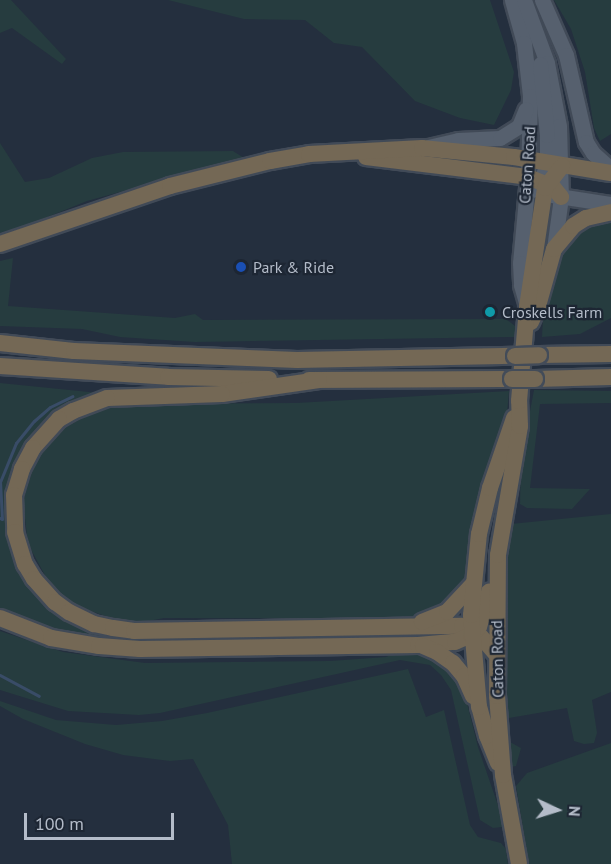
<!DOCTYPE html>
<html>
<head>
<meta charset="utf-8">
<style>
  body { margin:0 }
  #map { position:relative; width:611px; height:864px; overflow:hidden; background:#242f3e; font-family:"PT Sans",sans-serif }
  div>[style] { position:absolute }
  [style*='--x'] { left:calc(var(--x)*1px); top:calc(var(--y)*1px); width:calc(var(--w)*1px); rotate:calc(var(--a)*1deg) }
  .green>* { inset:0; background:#263c3f }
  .stream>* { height:3px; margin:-1.5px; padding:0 1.5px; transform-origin:1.5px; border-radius:1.5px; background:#394c67 }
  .roads { filter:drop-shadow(2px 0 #414a57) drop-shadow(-2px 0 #414a57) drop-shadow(0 2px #414a57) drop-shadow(0 -2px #414a57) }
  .major>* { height:15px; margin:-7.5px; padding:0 7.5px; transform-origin:7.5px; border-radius:7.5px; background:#56606e }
  .highway>* { height:16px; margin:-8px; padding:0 8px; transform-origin:8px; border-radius:8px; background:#746855 }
  .bridges { filter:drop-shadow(2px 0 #434c59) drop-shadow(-2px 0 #434c59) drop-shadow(0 2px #434c59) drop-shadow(0 -2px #434c59) }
  .highway-bridge>* { height:16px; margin:-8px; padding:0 8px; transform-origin:8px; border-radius:8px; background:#746855 }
  .dots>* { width:16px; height:16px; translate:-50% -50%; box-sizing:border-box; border:3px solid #1d2633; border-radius:50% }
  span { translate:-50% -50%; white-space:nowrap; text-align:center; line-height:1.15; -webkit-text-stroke:4.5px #1d2633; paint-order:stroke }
  .street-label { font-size:16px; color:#b4bcc9 }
  .poi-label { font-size:16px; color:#b4bcc9 }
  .left { translate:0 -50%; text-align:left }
  .north { position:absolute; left:527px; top:780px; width:60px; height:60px; -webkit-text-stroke:4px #1d2633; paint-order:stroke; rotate:94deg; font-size:16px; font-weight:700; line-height:24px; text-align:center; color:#b4bcc9 }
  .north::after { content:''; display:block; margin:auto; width:21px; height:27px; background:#b4bcc9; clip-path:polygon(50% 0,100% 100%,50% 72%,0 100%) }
  .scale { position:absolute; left:24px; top:813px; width:150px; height:27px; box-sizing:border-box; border:3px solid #b4bcc9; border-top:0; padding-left:8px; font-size:18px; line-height:21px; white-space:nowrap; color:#b4bcc9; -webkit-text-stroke:4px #1d2633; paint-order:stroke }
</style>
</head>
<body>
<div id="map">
  <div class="green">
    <i style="clip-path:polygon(0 0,11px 0,66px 59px,62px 64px,12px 28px,0 33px)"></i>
    <i style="clip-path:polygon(168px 0,490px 0,514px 72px,511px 90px,494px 125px,460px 118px,415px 101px,362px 47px,334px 43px,305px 20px,244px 19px)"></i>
    <i style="clip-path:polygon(554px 0,611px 0,611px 134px,600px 141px,594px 128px,585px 72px,571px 29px)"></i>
    <i style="clip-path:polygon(0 143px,25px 182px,49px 178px,92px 158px,123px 152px,233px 151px,244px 158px,87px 201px,28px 225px,0 233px)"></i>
    <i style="clip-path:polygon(606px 221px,611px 221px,611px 318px,580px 334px,542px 337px,543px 317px,566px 245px,585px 225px)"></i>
    <i style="clip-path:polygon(13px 258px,8px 306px,175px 318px,195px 314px,203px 320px,506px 319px,515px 326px,515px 337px,195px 342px,120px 337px,82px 329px,0 326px,0 261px)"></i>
    <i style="clip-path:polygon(0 383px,99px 393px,75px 403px,9px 490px,30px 584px,117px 635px,146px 639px,146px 643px,68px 634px,20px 619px,0 609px)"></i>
    <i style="clip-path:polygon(534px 390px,611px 391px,611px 403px,540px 404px,530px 488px,590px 489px,572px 509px,527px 508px,520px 504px,521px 459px)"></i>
    <i style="clip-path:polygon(509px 391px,507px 414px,490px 464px,467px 574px,450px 601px,416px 619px,164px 618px,138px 623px,120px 621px,70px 604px,53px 590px,28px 544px,23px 501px,35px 462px,58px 432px,94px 411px,122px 404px,296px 403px)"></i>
    <i style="clip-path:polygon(611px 514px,611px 692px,592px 700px,597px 733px,594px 743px,584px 744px,574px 741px,567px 708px,509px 718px,508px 741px,521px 748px,516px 766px,510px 767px,501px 686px,503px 578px,511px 524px)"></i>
    <i style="clip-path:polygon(0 631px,63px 652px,145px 663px,330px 661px,386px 657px,400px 651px,429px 653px,454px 674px,463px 687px,478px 747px,503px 820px,502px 827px,493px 828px,480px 820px,451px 690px,441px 675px,430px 665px,400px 660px,160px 713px,139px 715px,68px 711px,0 690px)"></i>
    <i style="clip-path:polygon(408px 669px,426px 717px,444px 710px,470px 825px,478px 837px,501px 843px,506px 849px,508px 864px,232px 864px,228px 825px,193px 759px,170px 761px,123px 755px,85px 744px,23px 719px,0 706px,0 701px,56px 720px,116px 725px,162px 721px,207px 713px)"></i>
    <i style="clip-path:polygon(611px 743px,611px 864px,529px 864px,516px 786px,527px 773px)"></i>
  </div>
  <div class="stream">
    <i style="--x:0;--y:518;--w:2;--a:27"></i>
    <i style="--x:2;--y:519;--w:37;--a:-93"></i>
    <i style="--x:0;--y:482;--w:42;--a:-67.7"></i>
    <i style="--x:16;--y:443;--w:28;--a:-51"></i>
    <i style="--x:34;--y:421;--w:21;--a:-41"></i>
    <i style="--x:50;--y:407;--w:25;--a:-26"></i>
    <i style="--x:0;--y:675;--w:44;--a:28.3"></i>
  </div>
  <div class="roads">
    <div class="major">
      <i style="--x:512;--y:0;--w:45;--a:74.4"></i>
      <i style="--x:524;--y:43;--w:53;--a:83.5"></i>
      <i style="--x:530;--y:96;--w:81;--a:91.4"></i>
      <i style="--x:528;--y:177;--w:86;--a:95.3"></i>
      <i style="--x:520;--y:263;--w:22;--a:87"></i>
      <i style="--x:521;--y:285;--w:22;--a:74"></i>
      <i style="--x:524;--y:0;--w:67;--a:69.9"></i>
      <i style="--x:547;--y:63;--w:64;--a:79.2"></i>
      <i style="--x:559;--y:126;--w:71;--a:88.4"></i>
      <i style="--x:561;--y:197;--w:52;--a:97.7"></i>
      <i style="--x:542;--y:0;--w:60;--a:66.4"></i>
      <i style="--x:566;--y:55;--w:89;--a:77.1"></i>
      <i style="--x:586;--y:142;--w:13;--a:58"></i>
      <i style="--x:593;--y:153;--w:24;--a:42"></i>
      <i style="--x:428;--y:147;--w:31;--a:-13"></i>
      <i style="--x:458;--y:140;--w:42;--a:-2.7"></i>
      <i style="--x:500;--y:138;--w:22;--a:-32"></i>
      <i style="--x:519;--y:126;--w:18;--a:-68"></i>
      <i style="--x:532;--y:190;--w:13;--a:-45"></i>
      <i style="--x:541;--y:181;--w:19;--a:-72"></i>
      <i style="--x:547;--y:163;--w:28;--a:-90"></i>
      <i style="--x:547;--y:135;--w:71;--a:-95.6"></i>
      <i style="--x:552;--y:195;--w:60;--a:8.7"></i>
    </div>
    <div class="highway">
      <i style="--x:366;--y:157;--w:163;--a:7"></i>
      <i style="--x:528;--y:177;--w:27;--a:22"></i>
      <i style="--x:553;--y:187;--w:13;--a:51"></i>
      <i style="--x:0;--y:244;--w:180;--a:-18.8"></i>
      <i style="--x:170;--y:186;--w:103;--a:-14"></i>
      <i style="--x:270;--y:161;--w:40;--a:-10"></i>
      <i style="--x:309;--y:154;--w:113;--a:-3"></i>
      <i style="--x:422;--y:148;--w:92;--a:5.6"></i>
      <i style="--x:514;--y:157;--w:98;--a:9.4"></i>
      <i style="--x:531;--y:322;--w:17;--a:-66"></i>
      <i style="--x:538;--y:306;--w:59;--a:-74.3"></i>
      <i style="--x:554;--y:249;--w:30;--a:-50"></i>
      <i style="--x:573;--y:226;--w:15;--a:-32"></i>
      <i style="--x:586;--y:218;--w:26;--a:-13"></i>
      <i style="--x:0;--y:343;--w:74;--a:6.2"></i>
      <i style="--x:74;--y:351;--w:223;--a:2.3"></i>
      <i style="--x:297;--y:360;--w:218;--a:-1.1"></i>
      <i style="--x:539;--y:355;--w:72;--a:-0.8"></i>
      <i style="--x:0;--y:366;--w:168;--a:3.7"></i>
      <i style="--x:168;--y:377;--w:101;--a:1.1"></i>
      <i style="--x:535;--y:379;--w:76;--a:-1.5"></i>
      <i style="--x:309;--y:380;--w:203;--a:-0.3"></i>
      <i style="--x:319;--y:380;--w:98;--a:171.8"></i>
      <i style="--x:222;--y:394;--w:115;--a:178"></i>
      <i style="--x:107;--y:398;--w:36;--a:159"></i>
      <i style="--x:73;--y:411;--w:16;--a:150"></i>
      <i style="--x:59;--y:419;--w:39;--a:132"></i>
      <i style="--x:33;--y:448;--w:24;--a:118"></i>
      <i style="--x:22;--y:469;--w:27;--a:107"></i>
      <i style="--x:14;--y:495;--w:37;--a:88"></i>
      <i style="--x:15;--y:532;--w:34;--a:73"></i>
      <i style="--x:25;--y:564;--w:17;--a:59"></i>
      <i style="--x:34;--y:579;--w:31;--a:48"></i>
      <i style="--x:55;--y:602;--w:17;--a:36"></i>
      <i style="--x:69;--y:612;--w:28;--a:26"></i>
      <i style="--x:94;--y:624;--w:19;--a:12"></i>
      <i style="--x:113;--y:628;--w:21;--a:8"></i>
      <i style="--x:134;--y:631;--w:328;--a:-0.9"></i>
      <i style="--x:462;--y:626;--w:15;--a:20"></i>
      <i style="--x:476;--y:631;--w:29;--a:49"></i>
      <i style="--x:0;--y:618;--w:55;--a:21.4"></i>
      <i style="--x:51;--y:638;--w:49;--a:9.5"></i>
      <i style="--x:99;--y:646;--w:41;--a:4.2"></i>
      <i style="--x:140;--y:649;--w:278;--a:-0.8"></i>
      <i style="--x:418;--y:645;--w:37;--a:-5"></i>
      <i style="--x:455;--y:642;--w:17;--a:-24"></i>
      <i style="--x:471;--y:635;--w:11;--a:-45"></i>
      <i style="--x:479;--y:627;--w:37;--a:-74"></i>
      <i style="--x:422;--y:622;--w:27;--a:-22"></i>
      <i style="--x:447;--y:612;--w:38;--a:-47"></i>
      <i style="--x:423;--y:646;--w:15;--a:23"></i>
      <i style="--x:437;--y:652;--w:19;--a:35"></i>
      <i style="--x:453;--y:663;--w:17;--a:50"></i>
      <i style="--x:464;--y:676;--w:22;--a:66"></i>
      <i style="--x:498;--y:763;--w:29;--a:-112"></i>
      <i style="--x:487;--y:736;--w:30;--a:-105"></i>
      <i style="--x:479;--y:707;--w:92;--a:-95"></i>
      <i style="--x:471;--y:615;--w:81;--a:-84.4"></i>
      <i style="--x:479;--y:534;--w:47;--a:-76.6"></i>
      <i style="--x:490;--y:488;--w:74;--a:-71.1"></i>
      <i style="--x:519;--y:864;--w:90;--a:-100.2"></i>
      <i style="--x:503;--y:775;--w:79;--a:-94.3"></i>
      <i style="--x:497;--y:696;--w:141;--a:-89.6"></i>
      <i style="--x:498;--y:555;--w:131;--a:-80.3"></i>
      <i style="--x:520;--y:426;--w:25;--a:-92"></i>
      <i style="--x:519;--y:401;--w:94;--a:-85.1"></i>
      <i style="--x:527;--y:307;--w:120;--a:-81.4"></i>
      <i style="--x:545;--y:188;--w:28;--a:-52"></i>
    </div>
  </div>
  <div class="bridges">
    <div class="highway-bridge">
      <i style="--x:515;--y:356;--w:24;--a:-2"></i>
      <i style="--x:512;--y:379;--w:23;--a:0"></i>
    </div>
  </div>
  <div class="dots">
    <i style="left:241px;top:267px;background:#1a4fb4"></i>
    <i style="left:490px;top:312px;background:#0f9aa8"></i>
  </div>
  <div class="street-label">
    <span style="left:527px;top:165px;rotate:-86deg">Caton Road</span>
    <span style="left:497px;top:659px;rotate:-91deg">Caton Road</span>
  </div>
  <div class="poi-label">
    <span class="left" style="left:253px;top:267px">Park &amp; Ride</span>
    <span class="left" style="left:502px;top:312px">Croskells Farm</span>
  </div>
  <div class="north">N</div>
  <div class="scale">100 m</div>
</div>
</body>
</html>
